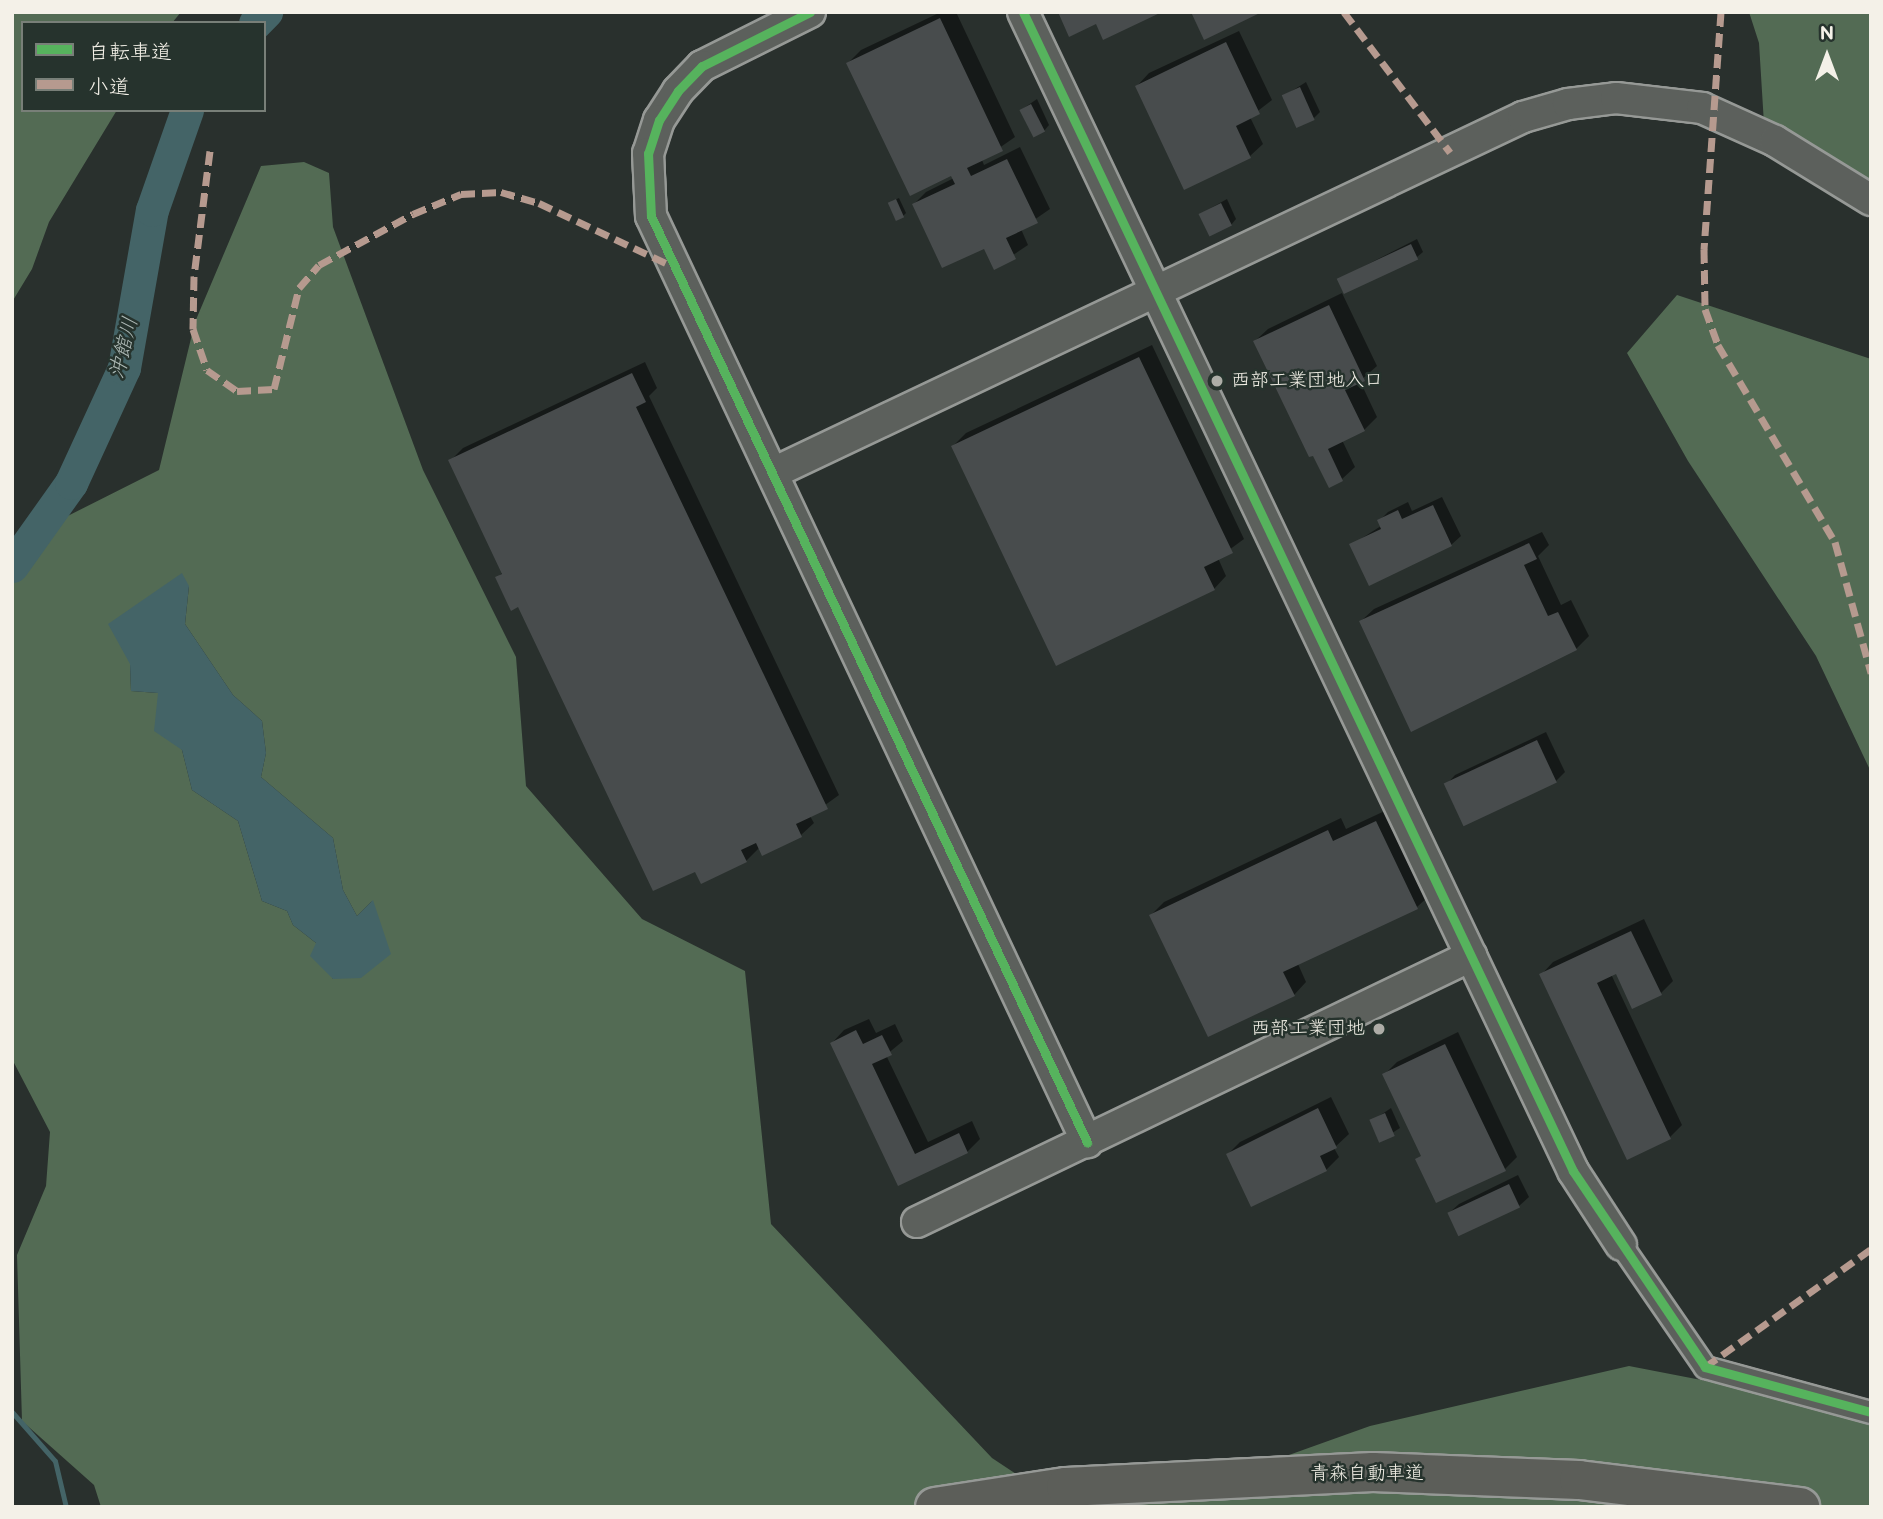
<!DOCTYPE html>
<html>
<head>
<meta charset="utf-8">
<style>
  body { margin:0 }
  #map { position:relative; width:1883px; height:1519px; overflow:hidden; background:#29302d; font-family:"Balsamiq Sans","Klee One",sans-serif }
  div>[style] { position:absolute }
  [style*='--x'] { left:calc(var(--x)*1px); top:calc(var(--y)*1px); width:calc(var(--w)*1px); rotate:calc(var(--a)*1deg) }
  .green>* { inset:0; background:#536b54 }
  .water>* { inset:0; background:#446467 }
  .shadow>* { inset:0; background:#0007 }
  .stream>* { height:5px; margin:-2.5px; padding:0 2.5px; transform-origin:2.5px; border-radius:2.5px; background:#446467 }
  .river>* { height:33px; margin:-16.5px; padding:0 16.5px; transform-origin:16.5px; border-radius:16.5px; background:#446467 }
  .building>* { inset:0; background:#484c4d; transform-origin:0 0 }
  .roads { filter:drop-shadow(2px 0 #969996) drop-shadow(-2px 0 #969996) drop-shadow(0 2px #969996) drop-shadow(0 -2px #969996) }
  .street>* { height:21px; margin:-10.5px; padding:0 10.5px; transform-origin:10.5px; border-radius:10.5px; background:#5c605c }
  .secondary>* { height:30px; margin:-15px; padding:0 15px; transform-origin:15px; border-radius:15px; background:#5c605c }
  .highway>* { height:38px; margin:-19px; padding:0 19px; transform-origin:19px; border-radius:19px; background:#5c5e59 }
  .quiet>* { height:7px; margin-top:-3.5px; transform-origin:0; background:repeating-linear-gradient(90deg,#b69a8f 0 14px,transparent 0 21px) }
  .cycleway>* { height:9px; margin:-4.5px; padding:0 4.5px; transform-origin:4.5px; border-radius:4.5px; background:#56b35d }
  .dots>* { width:19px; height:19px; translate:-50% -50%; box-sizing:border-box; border:4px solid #26332d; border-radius:50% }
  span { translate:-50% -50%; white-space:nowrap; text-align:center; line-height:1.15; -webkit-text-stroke:5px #26332d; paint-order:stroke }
  .poi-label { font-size:19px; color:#f4f1e8 }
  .left { translate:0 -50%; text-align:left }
  .right { translate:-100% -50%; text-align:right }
  .street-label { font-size:19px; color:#f4f1e8 }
  .water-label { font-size:21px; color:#afbbb7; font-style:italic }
  .frame { position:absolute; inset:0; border:14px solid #f4f1e8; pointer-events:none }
  .legend { position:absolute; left:21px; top:21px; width:245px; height:91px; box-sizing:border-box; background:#26332d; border:2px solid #787f78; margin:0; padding:9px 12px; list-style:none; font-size:21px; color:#f4f1e8 }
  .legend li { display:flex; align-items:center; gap:14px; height:35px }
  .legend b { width:35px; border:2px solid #787f78 }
  .north { position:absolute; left:1792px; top:21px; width:70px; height:70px; -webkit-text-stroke:5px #26332d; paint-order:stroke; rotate:0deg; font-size:19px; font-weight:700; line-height:28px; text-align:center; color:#f4f1e8 }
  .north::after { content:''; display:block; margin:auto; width:24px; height:32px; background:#f4f1e8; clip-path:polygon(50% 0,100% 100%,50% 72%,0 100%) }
</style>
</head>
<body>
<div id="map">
  <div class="green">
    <i style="clip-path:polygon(12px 12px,181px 12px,172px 23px,23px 23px,23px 110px,117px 110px,49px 222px,32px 269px,12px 302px)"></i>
    <i style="clip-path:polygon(1749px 12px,1871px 12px,1871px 201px,1764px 124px,1759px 43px)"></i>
    <i style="clip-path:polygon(evenodd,304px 162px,329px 173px,333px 227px,423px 470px,516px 657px,526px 786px,642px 919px,745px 971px,771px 1224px,992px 1458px,1046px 1494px,1269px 1462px,1370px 1426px,1629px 1366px,1871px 1413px,1871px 1507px,101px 1507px,94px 1485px,22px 1421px,17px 1255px,46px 1186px,50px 1132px,12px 1059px,12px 544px,159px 470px,195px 322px,261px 166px,304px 162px,189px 586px,185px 624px,233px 695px,262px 721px,266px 753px,261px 777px,333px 838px,343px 890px,357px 916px,372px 901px,333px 979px,316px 943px,293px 925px,287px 911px,262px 901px,238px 821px,192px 790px,182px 750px,158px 693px,131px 691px,130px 664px,189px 586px)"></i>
    <i style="clip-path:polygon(1677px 295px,1871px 359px,1871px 772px,1816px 656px,1688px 461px,1627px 353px)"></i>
  </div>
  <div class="water">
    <i style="clip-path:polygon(182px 573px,189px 586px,185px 624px,233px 695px,262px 721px,266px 753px,261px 777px,333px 838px,343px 890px,357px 916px,373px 900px,391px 954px,361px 978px,333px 979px,310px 956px,316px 943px,293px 925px,287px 911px,262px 901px,238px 821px,192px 790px,182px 750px,154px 731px,158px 693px,131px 691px,130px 664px,108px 624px)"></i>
  </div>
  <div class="shadow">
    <i style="clip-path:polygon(941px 12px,956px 12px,1015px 137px,982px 160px,984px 165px,1020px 147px,1050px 209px,1021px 229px,1028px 245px,995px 267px,985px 246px,914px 204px,926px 192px,954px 178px,848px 63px,861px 50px)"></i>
    <i style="clip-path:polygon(1239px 31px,1272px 100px,1250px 117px,1263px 144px,1250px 156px,1185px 187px,1137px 86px,1149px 73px)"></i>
    <i style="clip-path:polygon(1306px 82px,1320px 112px,1314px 118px,1284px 96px)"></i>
    <i style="clip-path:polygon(1037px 99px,1049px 125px,1044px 131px,1021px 110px)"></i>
    <i style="clip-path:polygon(899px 198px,906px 213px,903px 216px,892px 201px)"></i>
    <i style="clip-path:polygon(1227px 199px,1236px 219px,1231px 225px,1200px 214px)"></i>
    <i style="clip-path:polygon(1417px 239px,1423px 252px,1417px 257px,1339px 279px)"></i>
    <i style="clip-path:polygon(1342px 293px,1377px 366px,1360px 381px,1377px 417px,1364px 430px,1342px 440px,1355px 467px,1342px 479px,1255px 341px,1268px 329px)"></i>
    <i style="clip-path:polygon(1152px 345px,1244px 539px,1218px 558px,1226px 576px,1214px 589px,953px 446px,966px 433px)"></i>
    <i style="clip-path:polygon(645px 362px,657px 388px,649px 396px,839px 795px,810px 816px,814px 823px,801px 835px,760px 847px,746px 861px,498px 577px,503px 572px,450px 461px,463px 448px)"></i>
    <i style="clip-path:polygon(1442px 497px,1461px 536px,1451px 545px,1351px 545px,1381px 526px,1379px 521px,1388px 512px,1408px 502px,1412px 511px)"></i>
    <i style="clip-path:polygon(1542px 532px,1549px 545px,1538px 556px,1561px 605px,1571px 600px,1589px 636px,1576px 649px,1361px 621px,1374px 609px)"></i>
    <i style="clip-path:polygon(1546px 732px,1565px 772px,1556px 781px,1446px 785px,1455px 775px)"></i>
    <i style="clip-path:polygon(1389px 809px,1430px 895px,1417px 907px,1298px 964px,1306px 982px,1294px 995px,1151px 915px,1164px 902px,1341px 818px,1346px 829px)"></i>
    <i style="clip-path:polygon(1644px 919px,1673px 981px,1661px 993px,1617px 972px,1611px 974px,1682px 1125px,1670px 1137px,1541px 975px,1553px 962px)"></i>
    <i style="clip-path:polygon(869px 1019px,876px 1033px,895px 1024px,903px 1041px,886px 1055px,928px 1142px,972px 1121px,980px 1139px,967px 1152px,899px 1184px,832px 1043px,844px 1030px)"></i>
    <i style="clip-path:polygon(1458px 1032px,1517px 1157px,1505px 1169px,1422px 1155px,1384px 1075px,1397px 1062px)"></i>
    <i style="clip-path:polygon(1331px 1097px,1349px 1134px,1334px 1148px,1339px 1157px,1326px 1170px,1228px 1154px,1240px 1142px)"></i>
    <i style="clip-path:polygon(1391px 1108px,1400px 1128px,1381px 1140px,1372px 1121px)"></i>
    <i style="clip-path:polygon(1518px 1175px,1529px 1197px,1519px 1206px,1460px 1234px,1449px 1213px,1459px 1204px)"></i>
  </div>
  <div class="stream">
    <i style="--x:12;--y:1412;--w:65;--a:48.7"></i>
    <i style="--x:55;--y:1461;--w:47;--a:76.6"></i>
  </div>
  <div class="river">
    <i style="--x:255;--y:23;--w:16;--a:-45"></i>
    <i style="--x:12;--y:566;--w:102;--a:-54.6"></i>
    <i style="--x:71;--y:483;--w:127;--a:-65.3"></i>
    <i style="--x:124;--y:368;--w:160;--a:-80"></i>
    <i style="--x:152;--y:210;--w:106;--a:-70.7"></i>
  </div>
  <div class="building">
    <i style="clip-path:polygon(1058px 12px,1162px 12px,1103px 40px,1096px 24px,1069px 37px)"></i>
    <i style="clip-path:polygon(1191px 12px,1262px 12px,1204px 40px)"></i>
    <i style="clip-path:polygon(940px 18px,1003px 151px,967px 168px,971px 176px,1007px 159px,1038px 223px,1006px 238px,1016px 259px,994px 270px,984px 249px,942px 268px,912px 204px,955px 184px,951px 176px,910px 196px,846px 63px)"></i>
    <i style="clip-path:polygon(1226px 42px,1260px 114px,1236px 126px,1251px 158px,1184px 190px,1135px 86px)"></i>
    <i style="left:1300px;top:87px;width:36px;height:20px;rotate:66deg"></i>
    <i style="left:1031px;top:104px;width:31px;height:13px;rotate:63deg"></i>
    <i style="left:896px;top:199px;width:20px;height:9px;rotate:66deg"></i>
    <i style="left:1221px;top:203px;width:25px;height:25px;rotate:64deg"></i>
    <i style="left:1411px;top:244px;width:17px;height:82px;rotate:65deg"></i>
    <i style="clip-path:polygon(1329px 305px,1365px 381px,1345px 390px,1365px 431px,1328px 449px,1343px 481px,1329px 488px,1313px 456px,1309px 457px,1253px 341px)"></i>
    <i style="clip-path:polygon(1139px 357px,1233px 553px,1204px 567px,1215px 590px,1056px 666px,951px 446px)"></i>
    <i style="clip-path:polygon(632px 373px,646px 402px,636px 407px,828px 809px,796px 824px,802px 837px,762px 856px,756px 843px,741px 850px,747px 862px,701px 884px,695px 872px,653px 891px,518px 607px,511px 611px,495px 577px,502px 574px,448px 460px)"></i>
    <i style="clip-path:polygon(1433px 505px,1452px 546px,1369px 586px,1349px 544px,1381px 529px,1377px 520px,1398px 510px,1402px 519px)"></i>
    <i style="clip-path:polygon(1529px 543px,1537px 559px,1524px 565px,1548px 616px,1558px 612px,1577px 650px,1411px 732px,1359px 621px)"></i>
    <i style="left:1537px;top:740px;width:47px;height:103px;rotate:65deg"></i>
    <i style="clip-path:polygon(1376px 821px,1418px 909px,1283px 972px,1295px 996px,1208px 1037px,1149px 915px,1328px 830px,1333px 841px)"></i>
    <i style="clip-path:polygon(1631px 931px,1662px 995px,1632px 1009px,1616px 974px,1597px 983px,1671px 1139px,1627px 1160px,1539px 974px)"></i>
    <i style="clip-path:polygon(856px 1030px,863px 1044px,882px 1035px,892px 1055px,872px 1064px,915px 1154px,959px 1133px,968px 1153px,898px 1186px,830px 1043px)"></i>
    <i style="clip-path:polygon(1445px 1044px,1506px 1171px,1436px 1203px,1415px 1159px,1421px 1156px,1382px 1074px)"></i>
    <i style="clip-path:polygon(1318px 1108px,1337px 1148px,1320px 1156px,1327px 1171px,1251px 1207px,1226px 1154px)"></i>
    <i style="left:1385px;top:1113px;width:25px;height:17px;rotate:67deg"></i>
    <i style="left:1509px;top:1184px;width:26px;height:68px;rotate:65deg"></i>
  </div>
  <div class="roads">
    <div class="street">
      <i style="--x:1621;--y:1245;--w:148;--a:55.5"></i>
      <i style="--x:1705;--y:1367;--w:172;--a:15.2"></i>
    </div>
    <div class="secondary">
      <i style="--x:810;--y:12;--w:121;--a:153.4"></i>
      <i style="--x:702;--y:66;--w:35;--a:134"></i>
      <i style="--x:678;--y:91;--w:35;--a:123"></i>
      <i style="--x:659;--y:120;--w:35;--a:108"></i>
      <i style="--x:648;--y:153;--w:63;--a:87.3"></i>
      <i style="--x:651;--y:216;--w:1024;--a:64.79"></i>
      <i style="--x:1023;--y:12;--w:1283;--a:64.61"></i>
      <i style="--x:1573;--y:1171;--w:88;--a:57"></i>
      <i style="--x:773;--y:473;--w:830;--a:-25.39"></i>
      <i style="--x:1523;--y:117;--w:47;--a:-16.1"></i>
      <i style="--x:1568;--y:104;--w:48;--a:-7.1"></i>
      <i style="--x:1616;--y:98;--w:87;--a:6.6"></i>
      <i style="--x:1702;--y:108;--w:80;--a:24.3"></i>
      <i style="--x:1775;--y:141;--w:113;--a:31.6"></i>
      <i style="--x:917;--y:1222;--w:615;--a:-25.65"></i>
    </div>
    <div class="highway">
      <i style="--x:935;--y:1507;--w:133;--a:-8.7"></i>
      <i style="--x:1066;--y:1487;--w:307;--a:-2.8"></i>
      <i style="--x:1373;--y:1472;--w:206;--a:2.2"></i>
      <i style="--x:1579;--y:1480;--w:223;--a:7"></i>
    </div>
  </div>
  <div class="quiet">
    <i style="--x:1344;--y:12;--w:176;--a:52.9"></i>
    <i style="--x:1721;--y:12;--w:238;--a:94.1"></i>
    <i style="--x:1704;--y:249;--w:60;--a:89"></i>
    <i style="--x:1705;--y:309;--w:38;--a:70"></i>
    <i style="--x:1718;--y:345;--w:229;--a:59.3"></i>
    <i style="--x:1835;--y:542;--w:136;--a:74.6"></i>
    <i style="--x:210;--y:151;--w:126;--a:97.3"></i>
    <i style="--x:194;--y:276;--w:53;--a:91.1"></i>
    <i style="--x:193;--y:329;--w:43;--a:71.1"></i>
    <i style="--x:207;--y:370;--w:37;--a:35"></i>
    <i style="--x:237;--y:391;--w:37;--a:-3"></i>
    <i style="--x:274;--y:389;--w:104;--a:-76.1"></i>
    <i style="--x:299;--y:288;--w:30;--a:-49"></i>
    <i style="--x:319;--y:265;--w:107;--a:-28.5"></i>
    <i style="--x:413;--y:214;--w:52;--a:-22.6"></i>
    <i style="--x:461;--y:194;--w:40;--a:-2.9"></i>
    <i style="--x:501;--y:192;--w:40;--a:16"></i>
    <i style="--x:539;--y:203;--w:147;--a:25.3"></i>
    <i style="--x:1705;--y:1367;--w:204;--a:-35.4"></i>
  </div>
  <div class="cycleway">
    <i style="--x:810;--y:12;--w:121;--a:153.4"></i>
    <i style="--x:702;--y:66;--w:35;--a:134"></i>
    <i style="--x:678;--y:91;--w:35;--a:123"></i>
    <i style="--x:659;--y:120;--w:35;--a:108"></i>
    <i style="--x:648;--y:153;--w:63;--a:87.3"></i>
    <i style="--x:651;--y:216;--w:1024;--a:64.79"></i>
    <i style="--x:1023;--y:12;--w:1283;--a:64.61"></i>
    <i style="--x:1573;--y:1171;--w:236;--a:56"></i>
    <i style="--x:1705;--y:1367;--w:172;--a:15.2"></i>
  </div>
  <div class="dots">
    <i style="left:1217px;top:381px;background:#adada7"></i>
    <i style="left:1379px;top:1029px;background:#adada7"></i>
  </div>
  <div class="poi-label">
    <span class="left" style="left:1231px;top:381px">西部工業団地入口</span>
    <span class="right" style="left:1365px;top:1029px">西部工業団地</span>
  </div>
  <div class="street-label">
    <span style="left:1367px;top:1474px">青森自動車道</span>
  </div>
  <div class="water-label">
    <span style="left:124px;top:348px;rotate:-76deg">沖館川</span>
  </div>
  <div class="frame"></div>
  <ul class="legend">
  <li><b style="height:9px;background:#56b35d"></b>自転車道</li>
  <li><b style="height:9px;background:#b69a8f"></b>小道</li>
  </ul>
  <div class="north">N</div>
</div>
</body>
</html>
